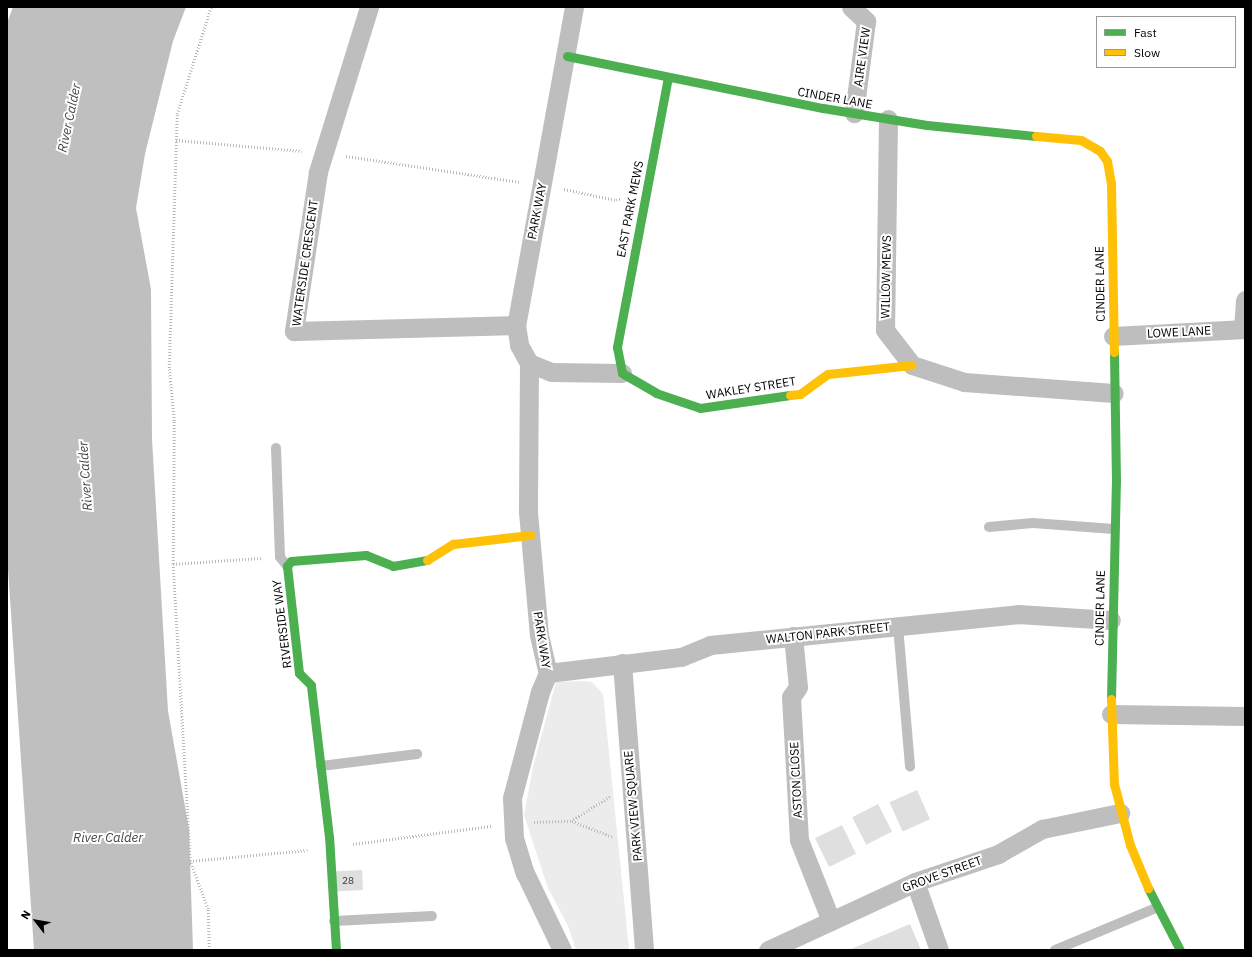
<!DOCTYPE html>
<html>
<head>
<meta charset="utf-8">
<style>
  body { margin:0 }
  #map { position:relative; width:1252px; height:957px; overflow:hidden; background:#fff; font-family:"IBM Plex Sans",sans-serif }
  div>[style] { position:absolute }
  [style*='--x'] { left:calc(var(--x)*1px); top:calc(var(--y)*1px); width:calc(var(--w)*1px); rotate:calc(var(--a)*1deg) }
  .green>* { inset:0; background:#ececec }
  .water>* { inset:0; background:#bfbfbf }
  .building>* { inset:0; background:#dfdfdf; transform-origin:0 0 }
  .path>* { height:2.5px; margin-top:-1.25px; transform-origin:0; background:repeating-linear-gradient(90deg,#b9b9b9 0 1px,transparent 0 3px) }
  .lane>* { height:10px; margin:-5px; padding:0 5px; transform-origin:5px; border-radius:5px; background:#bebebe }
  .street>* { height:19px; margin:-9.5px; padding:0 9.5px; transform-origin:9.5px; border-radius:9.5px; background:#bebebe }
  .fast>* { height:9px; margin:-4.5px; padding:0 4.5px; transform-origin:4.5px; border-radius:4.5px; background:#4caf50 }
  .slow>* { height:9px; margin:-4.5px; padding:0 4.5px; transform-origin:4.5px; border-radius:4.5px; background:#ffc107 }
  span { translate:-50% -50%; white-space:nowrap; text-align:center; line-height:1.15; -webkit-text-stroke:4px #fff; paint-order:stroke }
  .number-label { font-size:10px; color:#383838 }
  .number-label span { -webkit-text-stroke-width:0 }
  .street-label { font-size:12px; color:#000 }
  .water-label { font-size:13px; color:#444; font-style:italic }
  .frame { position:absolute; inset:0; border:8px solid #000; pointer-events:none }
  .legend { position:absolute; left:1096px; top:16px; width:140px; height:52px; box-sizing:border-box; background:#fff; border:1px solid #999; margin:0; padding:5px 7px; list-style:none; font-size:12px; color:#000 }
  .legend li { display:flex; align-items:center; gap:8px; height:20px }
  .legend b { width:20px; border:1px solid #999 }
  .north { position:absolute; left:16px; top:901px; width:40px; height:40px; -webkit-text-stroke:3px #fff; paint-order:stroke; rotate:301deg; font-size:11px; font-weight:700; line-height:16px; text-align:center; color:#000 }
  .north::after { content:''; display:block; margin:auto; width:14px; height:18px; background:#000; clip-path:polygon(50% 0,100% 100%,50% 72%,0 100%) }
</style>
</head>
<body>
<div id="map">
  <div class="green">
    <i style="clip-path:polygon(584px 681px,592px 682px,603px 694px,629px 949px,576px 950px,568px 926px,548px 888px,524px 815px,533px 767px,556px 682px)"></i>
  </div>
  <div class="water">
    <i style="clip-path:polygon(13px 7px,186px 7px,173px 41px,145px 154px,136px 208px,151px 289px,152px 439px,168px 711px,189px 829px,193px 950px,34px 950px,7px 555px,7px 23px)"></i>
  </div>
  <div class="building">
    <i style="left:917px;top:790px;width:32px;height:30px;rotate:66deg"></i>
    <i style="left:878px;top:804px;width:31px;height:29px;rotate:63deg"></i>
    <i style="left:842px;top:825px;width:32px;height:30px;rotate:64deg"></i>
    <i style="left:362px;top:870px;width:20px;height:29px;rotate:87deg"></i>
    <i style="clip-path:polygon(910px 924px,921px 950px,851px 950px,851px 949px)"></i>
  </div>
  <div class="path">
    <i style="--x:176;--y:140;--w:126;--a:5"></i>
    <i style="--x:346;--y:156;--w:175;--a:8.5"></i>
    <i style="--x:564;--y:189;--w:53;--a:11.9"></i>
    <i style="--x:616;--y:200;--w:5;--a:-22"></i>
    <i style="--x:173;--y:564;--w:89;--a:-3.9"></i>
    <i style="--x:610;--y:797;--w:45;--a:147.7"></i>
    <i style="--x:572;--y:821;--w:44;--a:21.3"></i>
    <i style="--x:534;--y:822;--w:38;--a:-2"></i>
    <i style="--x:353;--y:844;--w:139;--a:-7.4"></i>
    <i style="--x:190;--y:861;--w:118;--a:-5.4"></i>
    <i style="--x:209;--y:950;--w:41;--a:-91.4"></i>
    <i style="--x:208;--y:909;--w:51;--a:-110.6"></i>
    <i style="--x:190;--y:861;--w:297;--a:-93.3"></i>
    <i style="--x:173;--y:564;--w:143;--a:-89.6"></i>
    <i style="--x:174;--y:421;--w:53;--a:-95.4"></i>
    <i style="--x:169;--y:368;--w:254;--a:-88.2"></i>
    <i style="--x:177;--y:114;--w:112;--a:-72.4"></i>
  </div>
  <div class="lane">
    <i style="--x:276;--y:448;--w:109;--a:87.9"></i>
    <i style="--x:280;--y:557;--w:11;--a:52"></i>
    <i style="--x:989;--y:527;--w:44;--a:-5.2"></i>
    <i style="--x:1033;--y:523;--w:81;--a:4.2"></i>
    <i style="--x:898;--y:626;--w:141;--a:85.1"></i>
    <i style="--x:321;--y:766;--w:97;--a:-7.1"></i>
    <i style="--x:334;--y:921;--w:98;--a:-2.9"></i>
    <i style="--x:1055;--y:950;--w:109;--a:-22.6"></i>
  </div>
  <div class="street">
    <i style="--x:369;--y:7;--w:173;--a:107.2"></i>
    <i style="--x:318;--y:172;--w:161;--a:98.6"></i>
    <i style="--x:294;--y:331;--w:222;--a:-1.5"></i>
    <i style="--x:574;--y:7;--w:323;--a:100.3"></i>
    <i style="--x:516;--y:325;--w:20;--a:81"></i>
    <i style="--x:519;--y:345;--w:21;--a:61"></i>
    <i style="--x:529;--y:363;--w:24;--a:22"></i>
    <i style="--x:551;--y:372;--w:71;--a:0.8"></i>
    <i style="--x:851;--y:7;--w:21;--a:43"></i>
    <i style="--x:866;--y:21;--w:93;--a:97.4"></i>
    <i style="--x:888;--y:119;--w:211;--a:90.8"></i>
    <i style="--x:885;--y:330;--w:44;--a:52.4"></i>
    <i style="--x:912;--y:365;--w:55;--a:18.1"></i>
    <i style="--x:964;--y:382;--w:150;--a:4.2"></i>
    <i style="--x:1243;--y:329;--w:29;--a:-86"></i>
    <i style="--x:1113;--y:336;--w:132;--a:-3"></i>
    <i style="--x:529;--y:363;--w:149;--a:90.4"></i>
    <i style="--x:528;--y:512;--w:123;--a:84.9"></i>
    <i style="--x:539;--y:635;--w:39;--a:77"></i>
    <i style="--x:548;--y:673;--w:21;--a:113"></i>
    <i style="--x:540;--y:692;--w:110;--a:104.8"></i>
    <i style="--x:512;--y:798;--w:40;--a:87.1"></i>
    <i style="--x:514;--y:838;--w:37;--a:73"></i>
    <i style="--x:525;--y:873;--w:85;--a:64.3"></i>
    <i style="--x:793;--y:636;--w:51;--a:84.4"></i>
    <i style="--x:798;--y:687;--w:12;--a:125"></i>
    <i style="--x:791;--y:697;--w:143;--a:86.8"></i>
    <i style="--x:799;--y:840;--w:87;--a:68.4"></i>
    <i style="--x:622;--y:663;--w:288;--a:85.6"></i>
    <i style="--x:548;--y:673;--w:134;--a:-6.9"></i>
    <i style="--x:681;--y:657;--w:31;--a:-22"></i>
    <i style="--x:710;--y:645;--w:310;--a:-5.7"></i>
    <i style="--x:1018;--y:614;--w:93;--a:3.7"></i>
    <i style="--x:1111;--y:714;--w:134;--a:0.9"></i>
    <i style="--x:915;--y:882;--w:72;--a:70.6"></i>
    <i style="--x:768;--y:950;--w:162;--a:-24.8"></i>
    <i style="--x:915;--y:882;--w:88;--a:-18.6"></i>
    <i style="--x:998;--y:854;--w:51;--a:-29.6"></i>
    <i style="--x:1042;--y:829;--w:80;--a:-11.6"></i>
  </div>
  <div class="fast">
    <i style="--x:567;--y:56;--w:261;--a:11.5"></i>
    <i style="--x:823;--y:108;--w:105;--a:9.3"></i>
    <i style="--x:927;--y:125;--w:110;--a:5.8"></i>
    <i style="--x:668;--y:77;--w:275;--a:100.7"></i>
    <i style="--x:617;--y:347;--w:26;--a:79"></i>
    <i style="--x:622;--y:373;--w:39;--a:30"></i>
    <i style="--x:656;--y:393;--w:46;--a:18.8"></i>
    <i style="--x:700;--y:408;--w:91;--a:-8.2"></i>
    <i style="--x:1111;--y:699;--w:218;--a:-88.7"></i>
    <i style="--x:1116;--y:481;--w:129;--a:-90.9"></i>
    <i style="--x:1148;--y:888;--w:70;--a:62.7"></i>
    <i style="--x:336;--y:950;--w:113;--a:-93.5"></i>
    <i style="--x:329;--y:837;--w:153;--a:-96.8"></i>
    <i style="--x:311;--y:685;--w:17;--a:-135"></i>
    <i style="--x:299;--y:673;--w:108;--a:-96.4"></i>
    <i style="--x:287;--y:566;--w:6;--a:-51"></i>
    <i style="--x:291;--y:561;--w:75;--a:-4.6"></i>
    <i style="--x:366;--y:555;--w:29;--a:22"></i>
    <i style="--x:393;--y:566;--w:35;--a:-10"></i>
  </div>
  <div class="slow">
    <i style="--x:1036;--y:136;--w:45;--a:5.1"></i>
    <i style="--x:1081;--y:140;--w:22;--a:30"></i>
    <i style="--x:1100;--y:151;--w:12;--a:55"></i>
    <i style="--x:1107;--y:161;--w:22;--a:80"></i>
    <i style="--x:1111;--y:183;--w:169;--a:89"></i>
    <i style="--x:790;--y:395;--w:10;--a:-6"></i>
    <i style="--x:800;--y:394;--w:34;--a:-36"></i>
    <i style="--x:828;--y:374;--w:84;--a:-6.1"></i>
    <i style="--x:427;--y:560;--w:31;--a:-32"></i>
    <i style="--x:453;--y:544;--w:78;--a:-6.7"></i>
    <i style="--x:1111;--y:699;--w:85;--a:88"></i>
    <i style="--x:1114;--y:784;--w:63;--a:75.3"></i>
    <i style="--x:1130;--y:845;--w:47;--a:67.3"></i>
  </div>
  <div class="number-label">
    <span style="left:348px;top:881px">28</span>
  </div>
  <div class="street-label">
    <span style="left:862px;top:57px;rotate:-82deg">AIRE VIEW</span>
    <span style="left:835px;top:98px;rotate:10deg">CINDER LANE</span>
    <span style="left:630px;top:209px;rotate:-79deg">EAST PARK MEWS</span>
    <span style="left:537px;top:211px;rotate:-79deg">PARK WAY</span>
    <span style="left:305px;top:263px;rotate:-82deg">WATERSIDE CRESCENT</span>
    <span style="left:886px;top:277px;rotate:-89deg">WILLOW MEWS</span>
    <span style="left:1100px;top:284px;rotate:-91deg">CINDER LANE</span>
    <span style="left:1179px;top:332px;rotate:-3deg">LOWE LANE</span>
    <span style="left:751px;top:388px;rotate:-9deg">WAKLEY STREET</span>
    <span style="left:1100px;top:608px;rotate:-89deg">CINDER LANE</span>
    <span style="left:282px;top:624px;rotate:-97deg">RIVERSIDE WAY</span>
    <span style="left:828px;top:633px;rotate:-6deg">WALTON PARK STREET</span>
    <span style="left:542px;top:640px;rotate:81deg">PARK WAY</span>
    <span style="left:796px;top:780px;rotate:-93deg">ASTON CLOSE</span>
    <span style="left:633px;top:806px;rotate:-95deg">PARK VIEW SQUARE</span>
    <span style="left:942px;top:874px;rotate:-20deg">GROVE STREET</span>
  </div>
  <div class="water-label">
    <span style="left:70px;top:118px;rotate:-78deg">River Calder</span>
    <span style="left:86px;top:476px;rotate:-94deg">River Calder</span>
    <span style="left:108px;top:838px">River Calder</span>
  </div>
  <div class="frame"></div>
  <ul class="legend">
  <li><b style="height:5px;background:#4caf50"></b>Fast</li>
  <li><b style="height:5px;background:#ffc107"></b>Slow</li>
  </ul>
  <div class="north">N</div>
</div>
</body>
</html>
